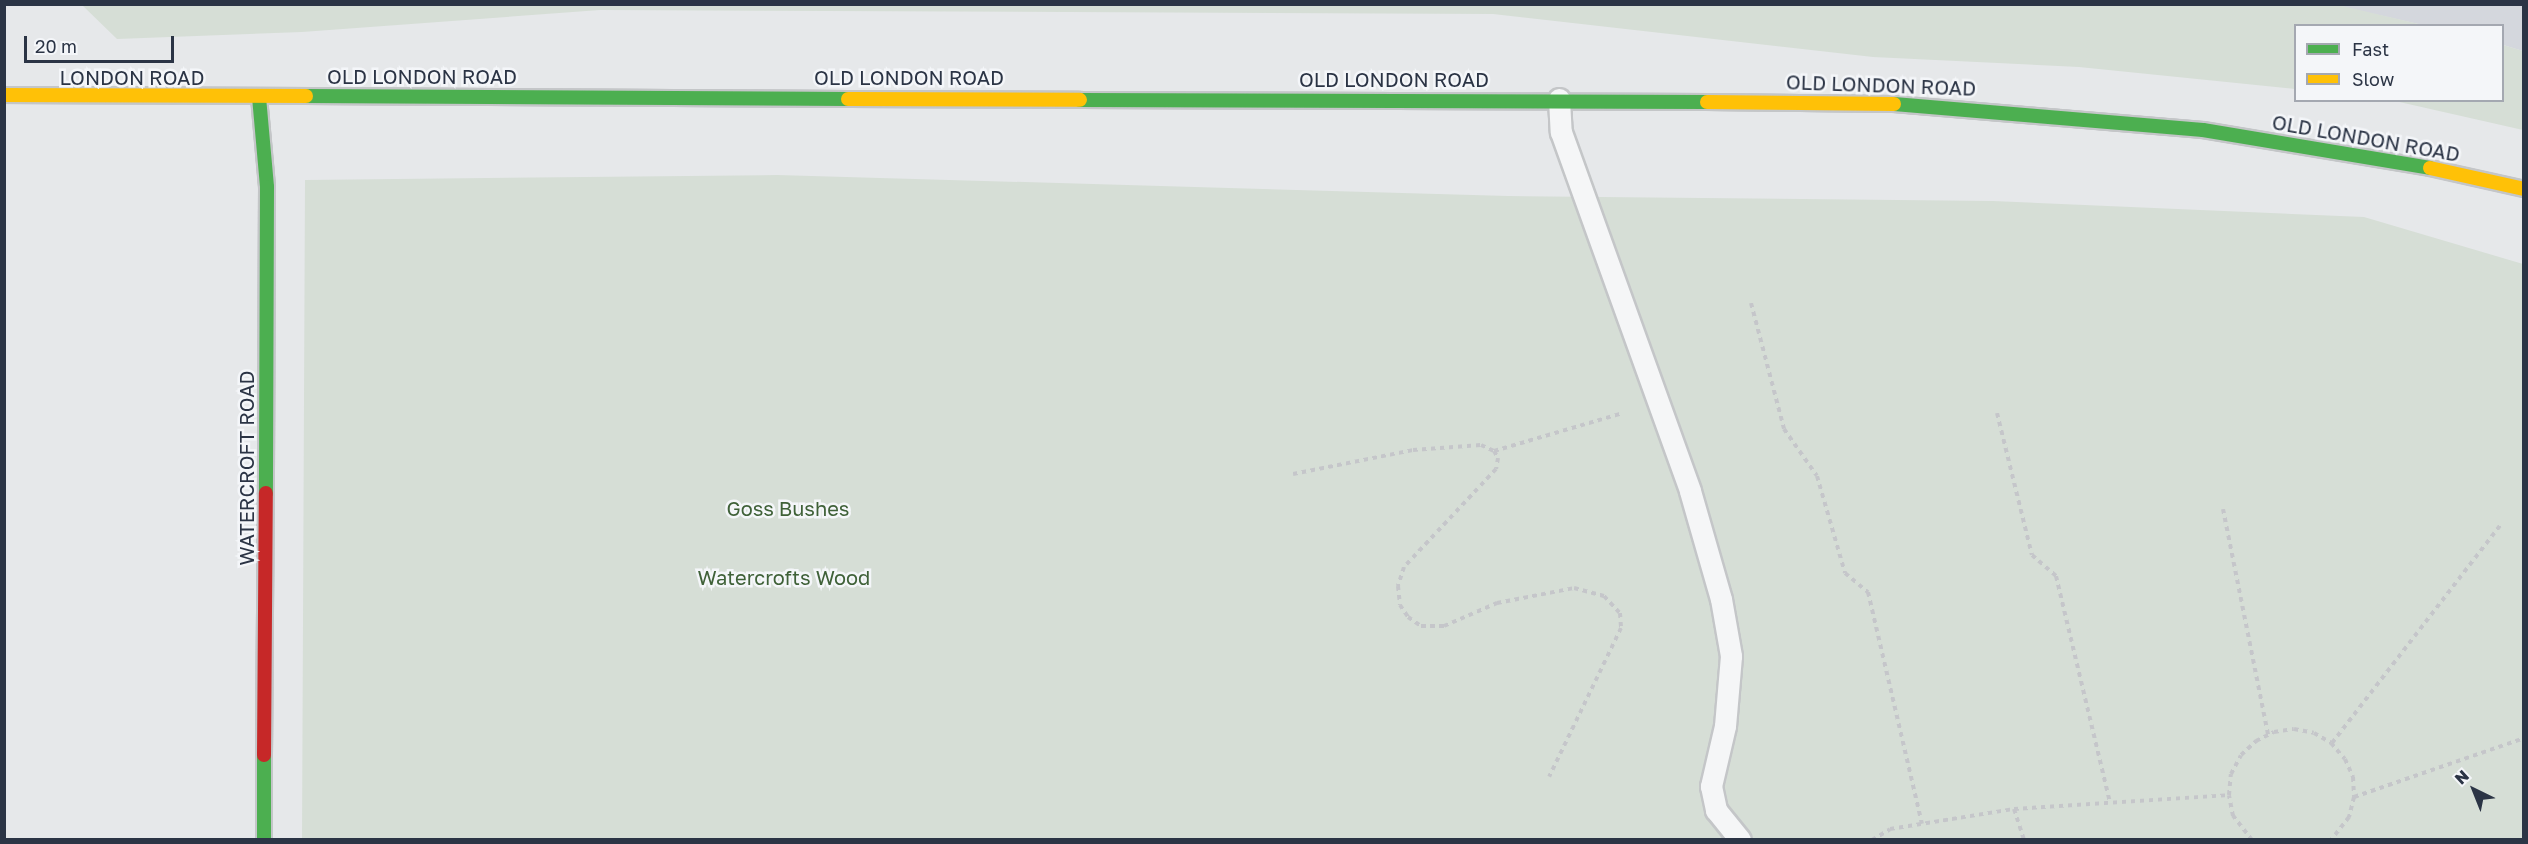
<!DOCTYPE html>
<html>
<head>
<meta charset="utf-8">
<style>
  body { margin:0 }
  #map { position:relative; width:2528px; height:844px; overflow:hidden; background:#e6e8ea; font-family:"Golos Text",sans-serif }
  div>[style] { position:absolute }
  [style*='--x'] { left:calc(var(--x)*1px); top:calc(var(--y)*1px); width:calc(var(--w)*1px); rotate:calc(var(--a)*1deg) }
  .built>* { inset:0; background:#d4d7dd }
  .green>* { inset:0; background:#d6ded6 }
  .path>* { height:4px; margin-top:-2px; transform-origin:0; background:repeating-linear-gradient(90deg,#c5c6ca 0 4.5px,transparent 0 9px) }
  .roads { filter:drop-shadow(2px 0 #c4c6c8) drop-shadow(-2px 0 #c4c6c8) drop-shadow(0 2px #c4c6c8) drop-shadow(0 -2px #c4c6c8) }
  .lane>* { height:21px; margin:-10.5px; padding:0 10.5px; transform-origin:10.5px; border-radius:10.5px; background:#f5f6f7 }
  .fast>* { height:14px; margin:-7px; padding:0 7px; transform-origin:7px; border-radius:7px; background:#4caf50 }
  .slow>* { height:14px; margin:-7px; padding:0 7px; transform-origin:7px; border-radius:7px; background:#ffc107 }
  .jam>* { height:14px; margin:-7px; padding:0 7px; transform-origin:7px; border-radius:7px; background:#c62828 }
  span { translate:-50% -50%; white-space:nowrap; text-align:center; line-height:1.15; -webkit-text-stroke:5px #f4f6f9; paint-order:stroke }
  .street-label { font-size:20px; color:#2b3445 }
  .park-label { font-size:20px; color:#3f6138 }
  .frame { position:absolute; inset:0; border:6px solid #2b3445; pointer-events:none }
  .legend { position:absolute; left:2294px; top:24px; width:210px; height:78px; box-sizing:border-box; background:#f4f6f9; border:2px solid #a4a8b1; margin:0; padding:8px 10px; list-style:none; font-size:18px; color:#2b3445 }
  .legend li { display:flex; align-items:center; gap:12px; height:30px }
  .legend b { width:30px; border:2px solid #a4a8b1 }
  .north { position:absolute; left:2444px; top:760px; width:60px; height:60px; -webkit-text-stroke:4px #f4f6f9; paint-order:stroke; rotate:317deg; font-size:16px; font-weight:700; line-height:24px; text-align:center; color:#2b3445 }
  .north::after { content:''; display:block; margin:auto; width:21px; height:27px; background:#2b3445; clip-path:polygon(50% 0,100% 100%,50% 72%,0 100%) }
  .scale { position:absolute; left:24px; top:36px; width:150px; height:27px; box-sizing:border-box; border:3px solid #2b3445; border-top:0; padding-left:8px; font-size:18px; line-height:21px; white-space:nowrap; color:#2b3445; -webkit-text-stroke:4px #f4f6f9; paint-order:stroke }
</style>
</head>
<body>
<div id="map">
  <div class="built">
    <i style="clip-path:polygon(2334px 5px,2523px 5px,2523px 51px,2503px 45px,2502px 26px,2423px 25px)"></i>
  </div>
  <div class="green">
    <i style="clip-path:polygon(2334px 4px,2423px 25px,2296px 26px,2295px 89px,2079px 67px,1873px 57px,1493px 14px,600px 10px,302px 32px,117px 39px,82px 5px)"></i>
    <i style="clip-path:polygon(2503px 45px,2523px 51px,2523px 130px,2395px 101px,2502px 100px)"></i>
    <i style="clip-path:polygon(777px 175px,1508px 196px,1993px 201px,2364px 217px,2523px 264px,2523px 839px,302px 840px,305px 180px)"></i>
  </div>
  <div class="path">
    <i style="--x:1751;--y:303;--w:130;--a:75.3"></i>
    <i style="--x:1784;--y:429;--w:57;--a:54.9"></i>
    <i style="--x:1817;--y:476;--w:101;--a:73.9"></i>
    <i style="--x:1845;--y:573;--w:30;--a:40"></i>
    <i style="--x:1868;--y:592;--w:238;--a:76.9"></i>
    <i style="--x:1997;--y:413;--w:146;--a:76.2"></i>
    <i style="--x:2032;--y:555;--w:32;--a:41"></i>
    <i style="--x:2056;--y:576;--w:233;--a:76.6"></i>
    <i style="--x:1494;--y:451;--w:134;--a:-16.4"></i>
    <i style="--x:1293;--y:474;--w:122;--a:-11.3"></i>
    <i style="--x:1413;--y:450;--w:68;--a:-4.2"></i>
    <i style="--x:1481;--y:445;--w:14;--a:25"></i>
    <i style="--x:1494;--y:451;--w:8;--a:60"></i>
    <i style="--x:1498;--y:458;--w:11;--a:100"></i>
    <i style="--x:1496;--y:469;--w:134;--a:133.2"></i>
    <i style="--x:1404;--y:567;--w:20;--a:108"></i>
    <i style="--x:1398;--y:586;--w:19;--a:84"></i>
    <i style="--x:1400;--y:605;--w:14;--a:56"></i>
    <i style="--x:1408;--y:617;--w:16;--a:35"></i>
    <i style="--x:1421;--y:626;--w:23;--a:0"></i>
    <i style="--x:1444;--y:626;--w:58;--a:-23.5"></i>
    <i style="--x:1497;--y:603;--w:78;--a:-11"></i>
    <i style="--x:1574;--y:588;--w:31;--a:15"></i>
    <i style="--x:1604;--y:596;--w:23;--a:47"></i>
    <i style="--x:1620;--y:613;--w:15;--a:86"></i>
    <i style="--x:1621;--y:628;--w:165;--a:115.8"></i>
    <i style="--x:2223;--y:509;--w:230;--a:78.7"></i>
    <i style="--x:2332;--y:743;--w:278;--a:-52.3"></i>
    <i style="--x:2354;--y:797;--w:180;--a:-19.1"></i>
    <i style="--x:2014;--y:809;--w:33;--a:72"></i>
    <i style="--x:1872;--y:840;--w:21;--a:-31"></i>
    <i style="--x:1890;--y:829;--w:126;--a:-9.2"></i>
    <i style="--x:2014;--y:809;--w:215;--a:-3.7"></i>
    <i style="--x:2252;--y:840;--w:31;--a:-128"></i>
    <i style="--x:2233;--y:816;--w:21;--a:-101"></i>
    <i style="--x:2229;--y:795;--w:21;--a:-85"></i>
    <i style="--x:2231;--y:774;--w:21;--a:-62"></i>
    <i style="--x:2241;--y:755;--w:21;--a:-43"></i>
    <i style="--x:2256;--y:741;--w:20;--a:-27"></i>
    <i style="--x:2274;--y:732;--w:20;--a:-9"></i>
    <i style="--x:2294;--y:729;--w:20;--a:11"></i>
    <i style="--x:2314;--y:733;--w:20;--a:30"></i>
    <i style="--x:2331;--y:743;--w:21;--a:49"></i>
    <i style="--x:2345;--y:759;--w:20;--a:66"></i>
    <i style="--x:2353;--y:777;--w:20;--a:87"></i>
    <i style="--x:2354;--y:797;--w:21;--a:104"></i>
    <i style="--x:2349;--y:817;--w:29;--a:128"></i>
  </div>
  <div class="roads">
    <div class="lane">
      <i style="--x:1559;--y:99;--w:33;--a:87"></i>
      <i style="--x:1561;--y:132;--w:381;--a:70.2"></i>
      <i style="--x:1690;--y:491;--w:112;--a:74"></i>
      <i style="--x:1721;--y:599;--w:58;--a:80"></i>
      <i style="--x:1731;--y:656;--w:70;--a:94.9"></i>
      <i style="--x:1725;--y:726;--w:62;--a:103.1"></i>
      <i style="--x:1711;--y:786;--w:25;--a:78"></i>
      <i style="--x:1716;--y:810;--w:38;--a:51"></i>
    </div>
    <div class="fast">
      <i style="--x:306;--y:96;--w:542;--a:0.32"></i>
      <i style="--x:259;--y:97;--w:90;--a:84.9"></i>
      <i style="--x:267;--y:187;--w:306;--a:90.2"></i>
      <i style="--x:1080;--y:100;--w:627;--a:0.18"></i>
      <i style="--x:1894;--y:104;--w:310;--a:4.8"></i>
      <i style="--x:2203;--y:130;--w:230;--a:9.5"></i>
      <i style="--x:264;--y:840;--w:85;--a:-90"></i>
    </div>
    <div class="slow">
      <i style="--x:4;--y:95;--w:302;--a:0.2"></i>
      <i style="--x:848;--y:99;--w:232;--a:0.2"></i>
      <i style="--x:1707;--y:102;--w:187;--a:0.6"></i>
      <i style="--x:2430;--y:168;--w:96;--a:12.6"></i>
    </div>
    <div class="jam">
      <i style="--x:264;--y:755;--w:262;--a:-89.6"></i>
    </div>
  </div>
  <div class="street-label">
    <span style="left:422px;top:76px">OLD LONDON ROAD</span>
    <span style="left:132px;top:77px">LONDON ROAD</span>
    <span style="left:909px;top:77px">OLD LONDON ROAD</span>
    <span style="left:1394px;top:79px">OLD LONDON ROAD</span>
    <span style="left:1881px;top:85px;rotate:2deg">OLD LONDON ROAD</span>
    <span style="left:2366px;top:138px;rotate:10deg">OLD LONDON ROAD</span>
    <span style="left:246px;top:468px;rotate:-90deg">WATERCROFT ROAD</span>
  </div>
  <div class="park-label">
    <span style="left:788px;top:508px">Goss Bushes</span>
    <span style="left:784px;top:577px">Watercrofts Wood</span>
  </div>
  <div class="frame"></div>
  <ul class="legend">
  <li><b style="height:8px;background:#4caf50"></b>Fast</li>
  <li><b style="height:8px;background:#ffc107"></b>Slow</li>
  </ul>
  <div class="north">N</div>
  <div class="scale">20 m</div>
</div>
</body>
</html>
